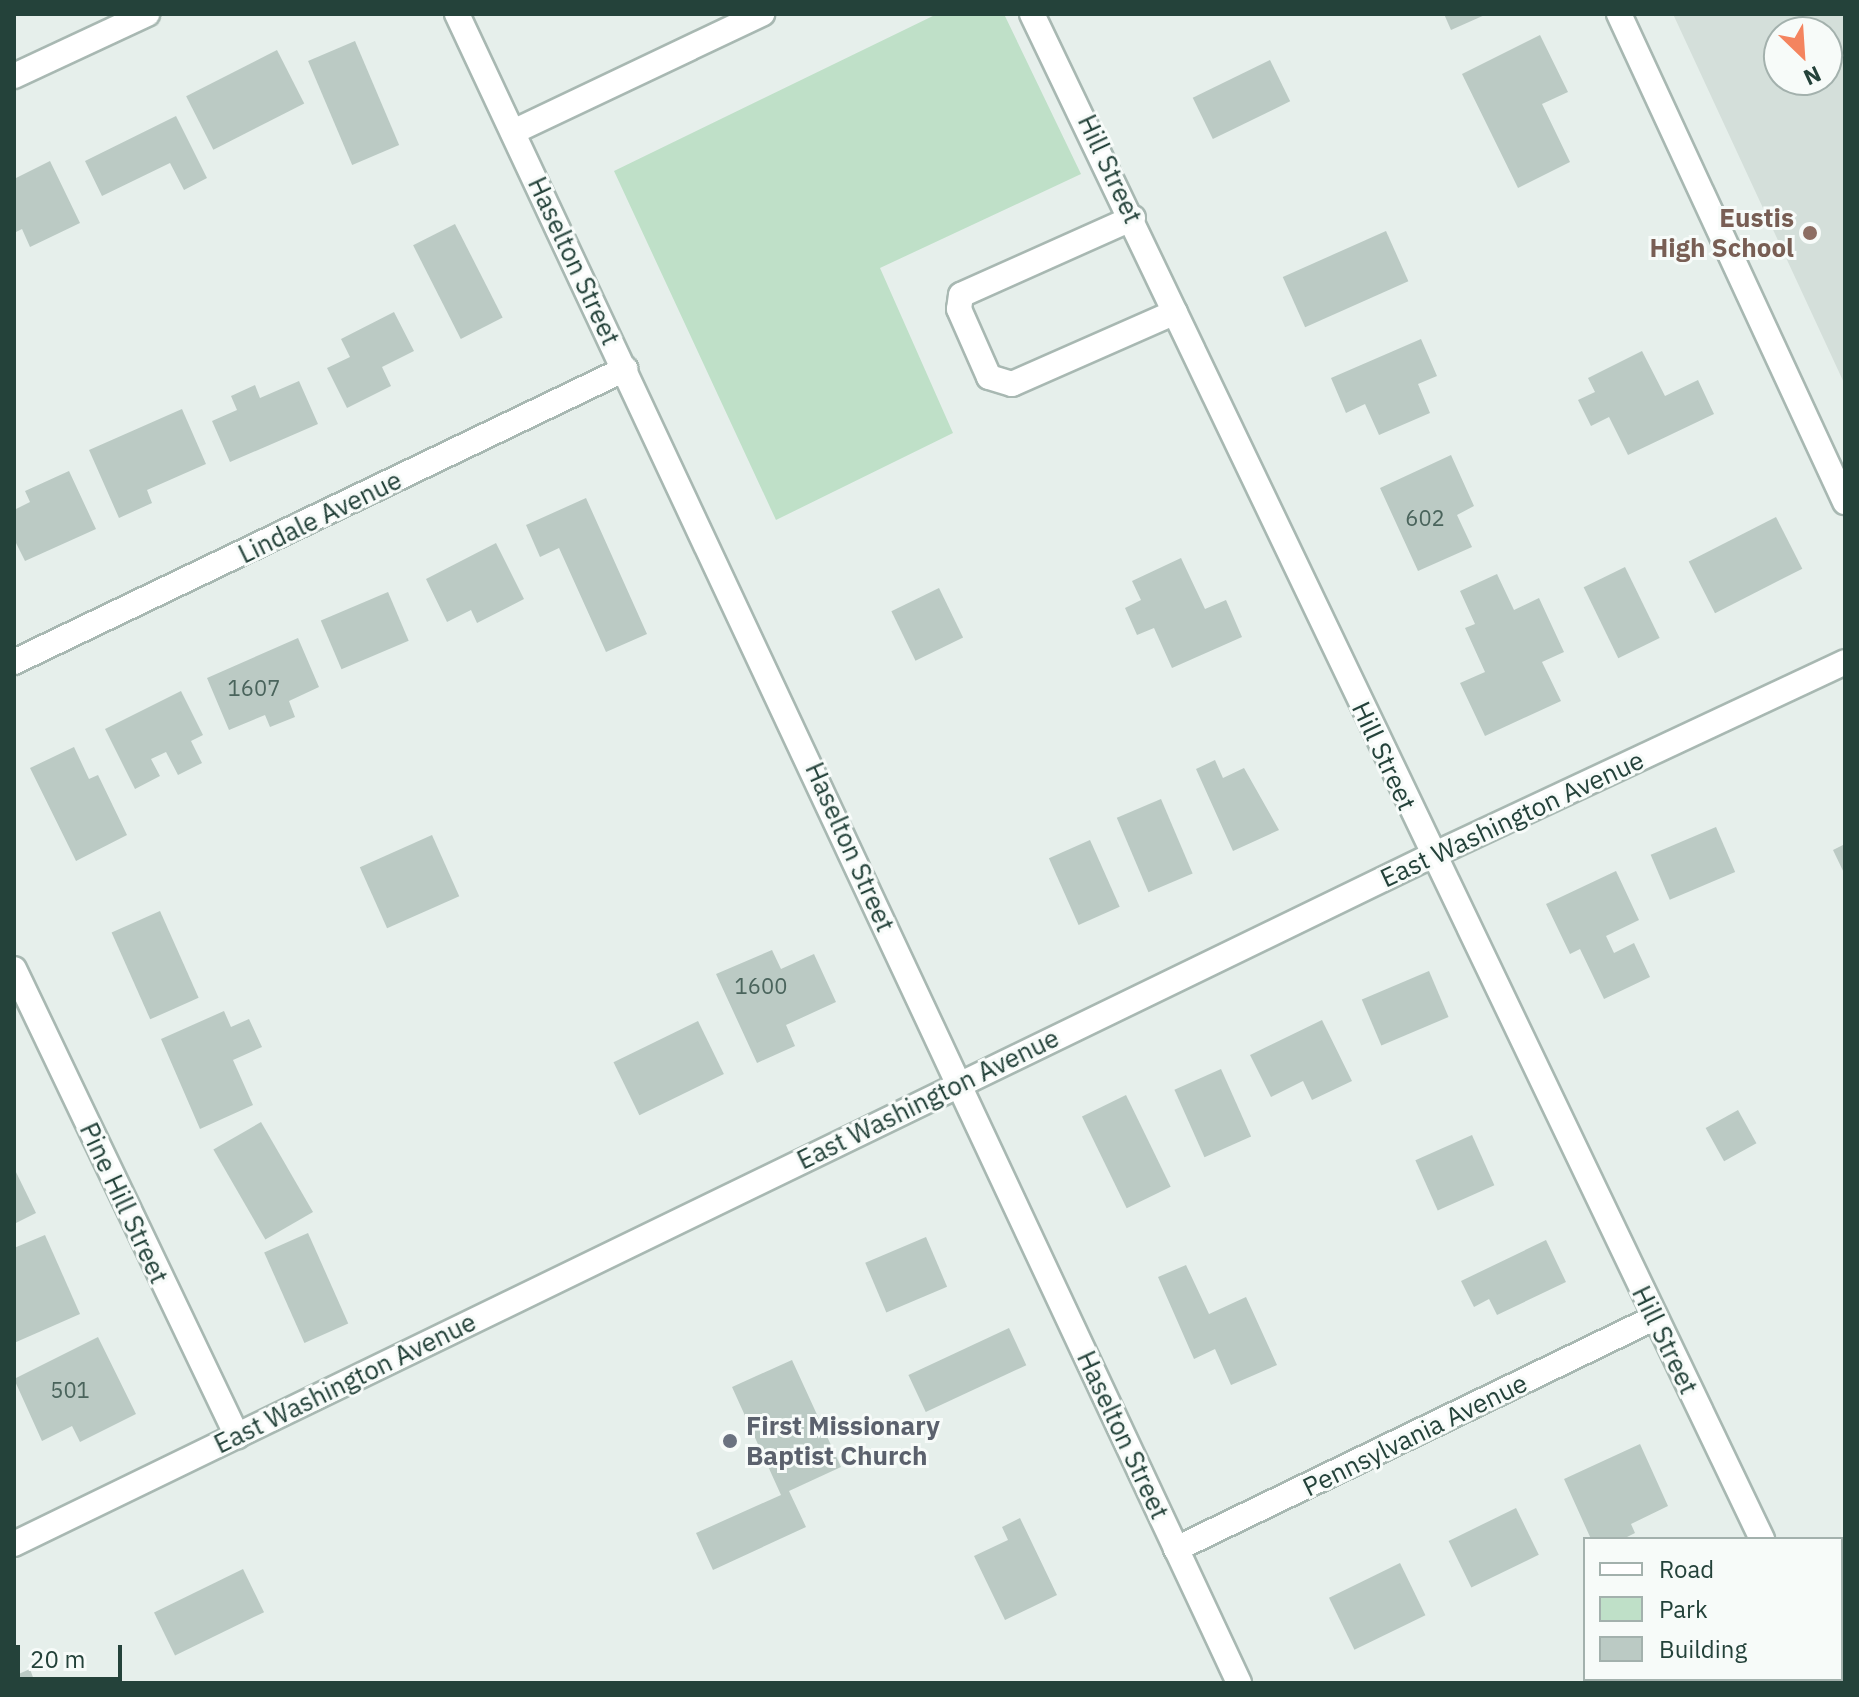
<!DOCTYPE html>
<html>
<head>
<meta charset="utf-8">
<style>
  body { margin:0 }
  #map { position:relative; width:1859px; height:1697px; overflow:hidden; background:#e6efeb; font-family:"IBM Plex Sans",sans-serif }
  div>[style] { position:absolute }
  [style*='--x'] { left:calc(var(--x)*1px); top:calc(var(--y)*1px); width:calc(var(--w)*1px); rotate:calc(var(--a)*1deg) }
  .built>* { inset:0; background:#d4dfda }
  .green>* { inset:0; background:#bfe0c8 }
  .building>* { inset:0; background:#bbcac4; transform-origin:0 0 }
  .roads { filter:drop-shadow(2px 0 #a8b8b2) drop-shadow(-2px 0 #a8b8b2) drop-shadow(0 2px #a8b8b2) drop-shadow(0 -2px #a8b8b2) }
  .minor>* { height:24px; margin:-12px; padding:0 12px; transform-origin:12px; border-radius:12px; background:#fff }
  .dots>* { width:22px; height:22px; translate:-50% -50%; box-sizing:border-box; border:4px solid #f7fbf9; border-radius:50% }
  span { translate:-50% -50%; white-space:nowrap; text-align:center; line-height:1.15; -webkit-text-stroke:6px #f7fbf9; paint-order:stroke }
  .number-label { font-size:22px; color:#4a645c }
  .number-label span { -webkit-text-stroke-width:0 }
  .street-label { font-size:26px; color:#24423a }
  .education-label { font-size:26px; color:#785e54; font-weight:700 }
  .right { translate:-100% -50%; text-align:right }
  .worship-label { font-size:26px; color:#5b616d; font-weight:700 }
  .left { translate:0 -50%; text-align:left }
  .frame { position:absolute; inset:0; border:16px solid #24423a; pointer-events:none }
  .legend { position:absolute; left:1583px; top:1537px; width:260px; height:144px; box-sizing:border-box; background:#f7fbf9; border:2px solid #a3b1ad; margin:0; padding:10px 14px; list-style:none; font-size:24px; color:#24423a }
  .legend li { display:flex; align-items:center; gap:16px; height:40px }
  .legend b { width:40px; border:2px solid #a3b1ad }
  .north { position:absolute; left:1763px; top:16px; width:80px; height:80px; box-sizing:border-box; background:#f7fbf9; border:2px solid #a3b1ad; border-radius:50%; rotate:155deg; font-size:22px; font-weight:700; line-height:32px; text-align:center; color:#24423a }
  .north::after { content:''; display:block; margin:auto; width:28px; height:36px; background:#f4845f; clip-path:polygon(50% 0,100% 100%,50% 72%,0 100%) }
  .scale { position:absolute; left:16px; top:1645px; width:106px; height:36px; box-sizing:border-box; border:4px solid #24423a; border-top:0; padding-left:10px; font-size:24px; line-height:28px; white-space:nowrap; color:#24423a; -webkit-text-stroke:6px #f7fbf9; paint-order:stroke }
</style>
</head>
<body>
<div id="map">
  <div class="built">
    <i style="clip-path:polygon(evenodd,1673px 14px,1845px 14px,1845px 385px,1673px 14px,1779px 32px,1827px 32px,1827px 80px,1779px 80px,1779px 32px)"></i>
  </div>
  <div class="green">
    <i style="clip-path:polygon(937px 14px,1004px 14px,1081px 174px,880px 268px,953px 433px,776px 520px,614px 171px)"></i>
  </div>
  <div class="building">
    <i style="clip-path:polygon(1444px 14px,1487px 14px,1451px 30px)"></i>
    <i style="clip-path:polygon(1540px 35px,1568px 92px,1542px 104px,1570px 162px,1518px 188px,1462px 74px)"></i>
    <i style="left:355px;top:41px;width:113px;height:51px;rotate:67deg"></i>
    <i style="left:277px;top:50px;width:60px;height:102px;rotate:63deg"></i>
    <i style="left:1270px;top:60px;width:46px;height:86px;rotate:64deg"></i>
    <i style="clip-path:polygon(176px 116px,207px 178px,184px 190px,170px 163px,102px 196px,85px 161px)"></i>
    <i style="clip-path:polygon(50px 161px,80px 223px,30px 247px,22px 229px,14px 233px,14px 179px)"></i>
    <i style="left:455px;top:224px;width:105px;height:47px;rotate:63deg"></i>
    <i style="left:1386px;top:231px;width:55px;height:113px;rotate:66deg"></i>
    <i style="clip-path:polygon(394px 312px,414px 351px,382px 367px,391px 386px,347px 408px,327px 368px,350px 357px,341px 339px)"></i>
    <i style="clip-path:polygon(1421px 339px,1437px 376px,1418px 384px,1430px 413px,1379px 435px,1365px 404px,1346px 413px,1331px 378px)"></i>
    <i style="clip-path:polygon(1642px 351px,1665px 396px,1698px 380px,1714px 414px,1628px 455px,1609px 417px,1591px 426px,1578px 400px,1595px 392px,1588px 378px)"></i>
    <i style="clip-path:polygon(299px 381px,318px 424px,230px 462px,212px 421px,237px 410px,231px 396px,255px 385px,260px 398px)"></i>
    <i style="clip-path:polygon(182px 409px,206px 464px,147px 490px,152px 503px,119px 518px,89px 450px)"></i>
    <i style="clip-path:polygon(1451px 455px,1474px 506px,1457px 515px,1472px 547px,1418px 571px,1380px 488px)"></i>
    <i style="clip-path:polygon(69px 471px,96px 529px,25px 561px,14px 539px,14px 510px,30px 502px,25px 491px)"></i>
    <i style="clip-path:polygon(586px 498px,647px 634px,606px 652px,559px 548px,540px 557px,526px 525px)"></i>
    <i style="left:1776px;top:517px;width:58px;height:98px;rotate:63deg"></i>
    <i style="clip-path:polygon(496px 543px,524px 599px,477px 623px,471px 610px,447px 622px,426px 579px)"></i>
    <i style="clip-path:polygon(1181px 558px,1205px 609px,1226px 600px,1242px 637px,1172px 668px,1154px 628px,1137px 635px,1125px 608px,1141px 600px,1132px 581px)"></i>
    <i style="left:1625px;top:567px;width:79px;height:46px;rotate:64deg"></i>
    <i style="clip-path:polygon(1497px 574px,1514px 610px,1539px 598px,1564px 652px,1542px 662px,1561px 701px,1485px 736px,1460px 683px,1485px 672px,1465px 628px,1475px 624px,1460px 591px)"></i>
    <i style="left:939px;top:588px;width:55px;height:53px;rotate:64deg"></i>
    <i style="left:388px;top:592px;width:53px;height:73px;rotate:67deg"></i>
    <i style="clip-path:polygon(298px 638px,319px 687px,289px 701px,295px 717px,270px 727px,265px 715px,229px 730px,207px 678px)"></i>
    <i style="clip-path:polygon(181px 691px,203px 735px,191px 741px,202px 763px,178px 775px,166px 752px,151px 759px,160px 776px,135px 789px,105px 729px)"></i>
    <i style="clip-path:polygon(74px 747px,89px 779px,98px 775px,127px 835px,76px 861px,30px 768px)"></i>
    <i style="clip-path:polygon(1215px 760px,1223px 778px,1244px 768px,1279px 830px,1233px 851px,1196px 769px)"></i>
    <i style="left:1161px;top:799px;width:81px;height:48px;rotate:67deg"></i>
    <i style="left:1716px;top:827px;width:49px;height:71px;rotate:67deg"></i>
    <i style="left:432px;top:835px;width:67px;height:79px;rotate:66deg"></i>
    <i style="left:1090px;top:840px;width:73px;height:45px;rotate:66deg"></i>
    <i style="clip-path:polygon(1845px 844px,1845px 875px,1833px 850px)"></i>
    <i style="clip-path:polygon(1616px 871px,1639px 920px,1606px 936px,1614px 953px,1634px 943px,1650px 977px,1604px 999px,1580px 949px,1570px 954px,1546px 904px)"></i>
    <i style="left:160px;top:911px;width:95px;height:53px;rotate:66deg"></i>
    <i style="clip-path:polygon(772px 950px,781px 969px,814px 954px,836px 1002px,786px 1025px,795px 1046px,757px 1063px,716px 974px)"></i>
    <i style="left:1429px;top:971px;width:50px;height:73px;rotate:67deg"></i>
    <i style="clip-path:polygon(224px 1011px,231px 1027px,249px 1019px,262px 1047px,233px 1060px,253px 1105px,200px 1129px,161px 1039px)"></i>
    <i style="clip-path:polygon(1322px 1020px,1352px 1081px,1312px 1100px,1303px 1081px,1271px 1097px,1250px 1055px)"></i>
    <i style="left:698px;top:1021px;width:59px;height:94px;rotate:64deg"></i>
    <i style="left:1221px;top:1069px;width:74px;height:51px;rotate:66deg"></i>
    <i style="left:1126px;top:1095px;width:102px;height:49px;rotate:64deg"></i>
    <i style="left:1738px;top:1110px;width:38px;height:37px;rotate:61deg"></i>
    <i style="left:261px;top:1122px;width:104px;height:55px;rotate:60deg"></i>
    <i style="left:1472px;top:1135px;width:55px;height:62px;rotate:66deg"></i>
    <i style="clip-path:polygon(14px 1168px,36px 1213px,14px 1224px)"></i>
    <i style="left:308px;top:1233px;width:99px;height:48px;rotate:66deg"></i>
    <i style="clip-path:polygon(45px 1235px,80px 1314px,14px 1343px,14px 1248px)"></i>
    <i style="left:926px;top:1237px;width:54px;height:66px;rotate:67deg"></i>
    <i style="clip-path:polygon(1546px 1240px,1566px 1282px,1497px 1315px,1489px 1299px,1474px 1307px,1461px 1281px)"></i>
    <i style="clip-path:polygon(1186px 1265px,1209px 1314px,1246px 1297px,1277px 1365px,1231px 1385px,1215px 1349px,1194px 1359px,1158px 1277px)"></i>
    <i style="left:1009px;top:1328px;width:41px;height:111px;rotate:65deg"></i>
    <i style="clip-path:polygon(98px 1337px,136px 1414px,80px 1442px,72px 1426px,42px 1441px,14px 1379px)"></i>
    <i style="clip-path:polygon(792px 1360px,841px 1467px,789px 1491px,806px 1527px,713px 1570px,696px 1533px,781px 1495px,732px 1387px)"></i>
    <i style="clip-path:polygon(1640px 1444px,1668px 1506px,1631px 1524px,1635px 1533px,1623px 1539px,1591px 1539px,1564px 1479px)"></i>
    <i style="left:1516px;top:1508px;width:52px;height:75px;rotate:64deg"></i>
    <i style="clip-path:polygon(1020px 1518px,1057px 1595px,1005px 1620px,974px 1556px,1008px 1540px,1002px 1527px)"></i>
    <i style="left:1400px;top:1563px;width:58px;height:79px;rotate:64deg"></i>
    <i style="left:243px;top:1569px;width:48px;height:99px;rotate:64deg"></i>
    <i style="clip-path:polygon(30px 1669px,35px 1683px,14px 1683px,14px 1676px)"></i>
  </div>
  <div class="roads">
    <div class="minor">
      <i style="--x:457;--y:14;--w:1843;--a:64.89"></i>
      <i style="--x:1032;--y:14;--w:1691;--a:64.42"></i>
      <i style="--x:1619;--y:14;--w:538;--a:65.15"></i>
      <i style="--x:14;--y:76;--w:147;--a:-25"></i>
      <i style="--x:513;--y:132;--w:276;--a:-25.4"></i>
      <i style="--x:1133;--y:218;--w:188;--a:155.9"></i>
      <i style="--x:961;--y:295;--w:14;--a:98"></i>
      <i style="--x:959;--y:309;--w:74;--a:66.2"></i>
      <i style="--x:989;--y:377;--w:24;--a:17"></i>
      <i style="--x:1012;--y:384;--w:178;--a:-23.8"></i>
      <i style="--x:14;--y:662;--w:678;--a:-25.62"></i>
      <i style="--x:14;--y:969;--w:518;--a:64.47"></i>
      <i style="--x:14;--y:1544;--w:1575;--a:-25.9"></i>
      <i style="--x:1431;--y:856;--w:457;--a:-25.1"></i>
      <i style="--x:1176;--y:1549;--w:531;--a:-25.79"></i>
      <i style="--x:1831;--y:1679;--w:4;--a:63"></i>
    </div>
  </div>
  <div class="dots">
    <i style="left:1810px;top:233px;background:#8d6e63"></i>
    <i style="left:730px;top:1441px;background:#6b7280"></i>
  </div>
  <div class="number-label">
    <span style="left:1425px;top:518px">602</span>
    <span style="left:254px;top:688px">1607</span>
    <span style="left:761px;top:986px">1600</span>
    <span style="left:70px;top:1390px">501</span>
  </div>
  <div class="street-label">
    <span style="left:1110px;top:169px;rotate:65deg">Hill Street</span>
    <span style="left:574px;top:261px;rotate:65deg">Haselton Street</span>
    <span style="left:320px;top:517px;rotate:-26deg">Lindale Avenue</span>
    <span style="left:1384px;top:756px;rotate:65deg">Hill Street</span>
    <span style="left:1512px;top:819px;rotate:-25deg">East Washington Avenue</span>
    <span style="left:850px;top:847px;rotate:66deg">Haselton Street</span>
    <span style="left:928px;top:1099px;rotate:-26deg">East Washington Avenue</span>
    <span style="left:124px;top:1203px;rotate:65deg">Pine Hill Street</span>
    <span style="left:1665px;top:1340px;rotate:64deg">Hill Street</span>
    <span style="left:345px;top:1383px;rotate:-26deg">East Washington Avenue</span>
    <span style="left:1123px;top:1435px;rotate:65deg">Haselton Street</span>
    <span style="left:1415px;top:1435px;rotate:-26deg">Pennsylvania Avenue</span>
  </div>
  <div class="education-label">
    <span class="right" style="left:1794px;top:233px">Eustis<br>High School</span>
  </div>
  <div class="worship-label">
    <span class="left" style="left:746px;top:1441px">First Missionary<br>Baptist Church</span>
  </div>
  <div class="frame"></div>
  <ul class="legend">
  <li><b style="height:10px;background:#fff"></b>Road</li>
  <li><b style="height:22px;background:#bfe0c8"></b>Park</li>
  <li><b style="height:22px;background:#bbcac4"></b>Building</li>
  </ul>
  <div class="north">N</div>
  <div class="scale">20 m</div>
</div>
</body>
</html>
